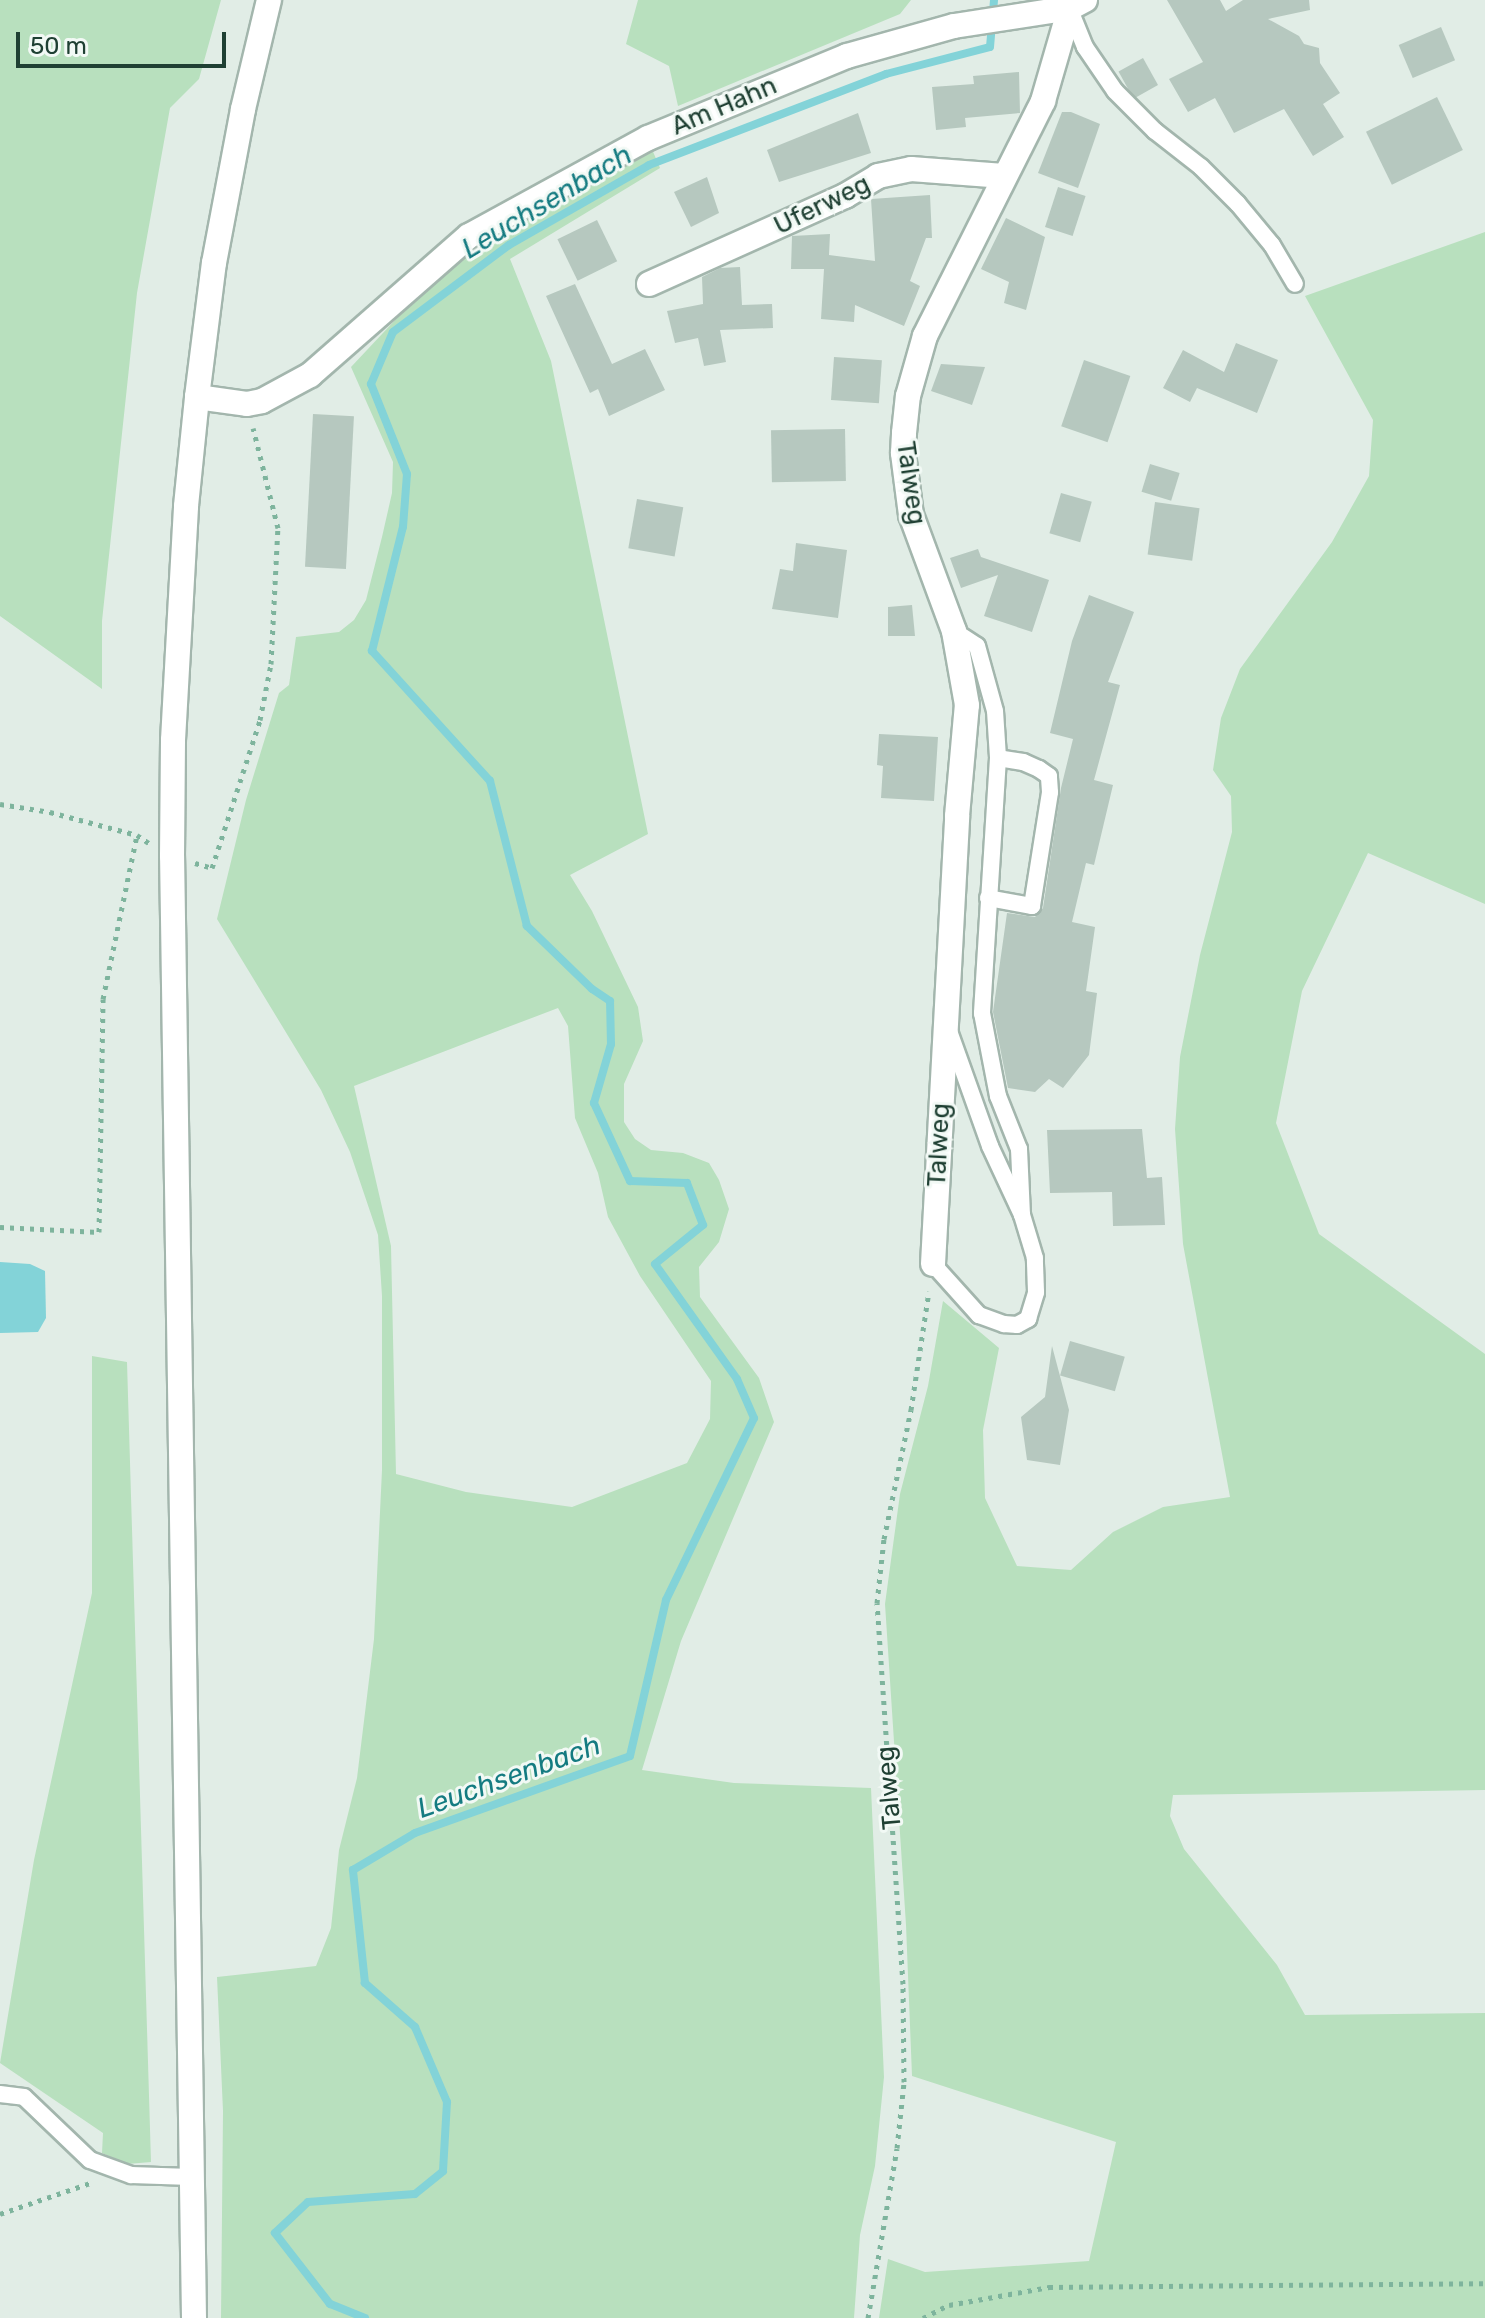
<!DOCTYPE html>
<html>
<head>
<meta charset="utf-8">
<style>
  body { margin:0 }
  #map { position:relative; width:1485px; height:2318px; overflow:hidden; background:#e1ede6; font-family:Rubik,sans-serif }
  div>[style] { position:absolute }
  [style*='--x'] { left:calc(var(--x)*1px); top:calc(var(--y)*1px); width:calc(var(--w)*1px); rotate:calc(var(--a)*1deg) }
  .green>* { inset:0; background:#b8e0be }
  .water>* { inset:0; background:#83d3d8 }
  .stream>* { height:8px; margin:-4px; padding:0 4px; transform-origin:4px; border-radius:4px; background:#83d3d8 }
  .building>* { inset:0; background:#b6c8bf; transform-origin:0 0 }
  .path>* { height:5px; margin-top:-2.5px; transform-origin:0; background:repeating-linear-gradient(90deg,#7eb49d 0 4px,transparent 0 10px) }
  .roads { filter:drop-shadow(2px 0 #a3b6ad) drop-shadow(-2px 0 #a3b6ad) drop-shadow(0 2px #a3b6ad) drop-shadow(0 -2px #a3b6ad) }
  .lane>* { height:16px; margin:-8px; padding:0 8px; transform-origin:8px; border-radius:8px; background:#fff }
  .street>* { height:24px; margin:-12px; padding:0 12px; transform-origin:12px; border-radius:12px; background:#fff }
  .secondary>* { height:24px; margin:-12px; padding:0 12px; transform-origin:12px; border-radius:12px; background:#fff }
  span { translate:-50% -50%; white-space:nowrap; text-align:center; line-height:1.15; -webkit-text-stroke:6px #f2f9f5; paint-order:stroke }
  .street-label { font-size:26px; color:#1f4033 }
  .water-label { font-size:28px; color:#147b81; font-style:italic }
  .scale { position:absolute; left:16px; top:32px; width:210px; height:36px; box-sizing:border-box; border:4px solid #1f4033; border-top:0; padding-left:10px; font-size:24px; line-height:28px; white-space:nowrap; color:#1f4033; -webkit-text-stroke:6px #f2f9f5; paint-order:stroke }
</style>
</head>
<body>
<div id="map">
  <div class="green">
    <i style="clip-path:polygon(0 0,221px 0,199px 79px,170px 108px,137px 293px,102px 621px,102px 689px,0 616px)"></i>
    <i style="clip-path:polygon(638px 0,911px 0,900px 14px,678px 106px,669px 66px,626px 44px)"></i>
    <i style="clip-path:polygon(evenodd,651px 147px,660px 168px,510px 259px,551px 361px,648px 834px,570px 875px,592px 911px,638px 1007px,643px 1041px,624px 1084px,624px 1122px,635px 1139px,651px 1150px,683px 1153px,709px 1163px,719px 1180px,729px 1209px,719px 1242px,699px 1267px,700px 1297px,759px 1378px,774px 1422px,681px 1641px,642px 1770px,734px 1783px,871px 1788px,884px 2077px,875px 2166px,860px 2235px,854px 2318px,221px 2318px,223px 2111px,217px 1977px,316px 1966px,331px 1928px,339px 1850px,357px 1778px,374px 1639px,382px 1470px,382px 1296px,378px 1235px,350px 1152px,321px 1090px,217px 919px,246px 800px,279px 693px,289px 685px,296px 637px,339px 632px,354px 620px,366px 600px,382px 537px,392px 493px,393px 462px,351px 367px,429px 284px,497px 236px,651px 147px,558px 1008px,568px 1026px,575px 1118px,598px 1173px,608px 1217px,640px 1276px,711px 1381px,710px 1419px,687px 1463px,572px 1507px,466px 1492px,396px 1474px,391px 1246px,354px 1086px,558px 1008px)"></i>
    <i style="clip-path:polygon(1485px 232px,1485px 904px,1368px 853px,1302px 991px,1276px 1123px,1319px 1234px,1485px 1354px,1485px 1790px,1173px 1795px,1170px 1816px,1184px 1849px,1277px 1965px,1305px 2015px,1485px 2013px,1485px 2318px,879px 2318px,888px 2259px,925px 2272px,1089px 2261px,1116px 2142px,912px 2076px,906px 1925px,885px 1604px,900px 1494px,928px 1386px,943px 1301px,999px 1348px,983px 1430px,985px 1498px,1017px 1566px,1071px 1570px,1113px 1532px,1163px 1507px,1230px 1497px,1183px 1244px,1175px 1129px,1180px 1057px,1200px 955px,1232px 832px,1231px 796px,1213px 770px,1221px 718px,1240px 669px,1332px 542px,1369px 476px,1373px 420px,1305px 296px)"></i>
    <i style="clip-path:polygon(92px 1356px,127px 1362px,151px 2162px,127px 2164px,102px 2153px,103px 2133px,0 2063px,34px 1860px,92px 1593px)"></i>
  </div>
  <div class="water">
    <i style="clip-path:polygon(0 1262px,30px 1264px,45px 1271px,46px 1318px,38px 1332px,0 1333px)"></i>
  </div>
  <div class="stream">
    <i style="--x:365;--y:2318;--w:38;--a:-158"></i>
    <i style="--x:330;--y:2304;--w:90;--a:-127.8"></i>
    <i style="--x:275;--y:2233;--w:45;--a:-43.2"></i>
    <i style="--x:308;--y:2202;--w:107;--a:-4.3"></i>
    <i style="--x:415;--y:2194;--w:36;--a:-39"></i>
    <i style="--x:443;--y:2171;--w:69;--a:-86.7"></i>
    <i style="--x:447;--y:2102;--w:82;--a:-113.1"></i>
    <i style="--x:415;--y:2027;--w:67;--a:-138.7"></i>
    <i style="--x:365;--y:1983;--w:114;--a:-96.1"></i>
    <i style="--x:353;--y:1870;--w:72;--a:-30.8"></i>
    <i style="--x:415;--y:1833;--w:228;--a:-19.7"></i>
    <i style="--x:630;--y:1756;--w:160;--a:-77"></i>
    <i style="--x:666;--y:1600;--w:202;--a:-64.2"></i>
    <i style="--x:754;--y:1418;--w:43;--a:-113.6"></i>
    <i style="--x:737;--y:1379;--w:141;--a:-125.5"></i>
    <i style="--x:655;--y:1264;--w:62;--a:-39.1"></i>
    <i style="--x:703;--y:1225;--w:45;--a:-110.9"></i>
    <i style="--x:687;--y:1183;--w:57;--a:-178"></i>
    <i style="--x:630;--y:1181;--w:86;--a:-114.8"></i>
    <i style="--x:594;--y:1103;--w:61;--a:-73.9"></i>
    <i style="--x:611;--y:1044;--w:43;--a:-91.3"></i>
    <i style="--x:610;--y:1001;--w:22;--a:-146"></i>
    <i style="--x:592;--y:989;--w:91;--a:-135.9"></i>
    <i style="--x:527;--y:926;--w:150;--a:-104.3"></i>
    <i style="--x:490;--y:781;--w:176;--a:-132.2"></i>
    <i style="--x:372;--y:651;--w:128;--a:-76"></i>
    <i style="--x:403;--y:527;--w:53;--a:-85.7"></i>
    <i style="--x:407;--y:474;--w:97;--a:-111.8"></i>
    <i style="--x:371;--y:384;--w:56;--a:-67.1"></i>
    <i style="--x:393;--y:332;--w:145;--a:-36.9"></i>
    <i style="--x:509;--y:245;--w:161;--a:-29.7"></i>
    <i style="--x:649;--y:165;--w:254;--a:-21"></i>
    <i style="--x:886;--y:74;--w:107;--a:-14.6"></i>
    <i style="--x:990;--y:47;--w:47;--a:-85.1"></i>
  </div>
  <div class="building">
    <i style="clip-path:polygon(1167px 0,1220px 0,1226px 11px,1243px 0,1309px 0,1310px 10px,1268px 19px,1299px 36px,1304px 44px,1319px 48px,1320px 63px,1340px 93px,1323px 104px,1344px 137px,1313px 156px,1284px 109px,1234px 133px,1215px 98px,1188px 112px,1169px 79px,1203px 62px)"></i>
    <i style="left:1441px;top:27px;width:36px;height:46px;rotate:67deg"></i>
    <i style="left:1143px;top:58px;width:31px;height:28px;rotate:61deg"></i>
    <i style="clip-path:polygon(1019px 72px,1020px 113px,965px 118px,966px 127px,936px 130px,932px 87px,974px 84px,973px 76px)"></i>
    <i style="left:1437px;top:97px;width:59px;height:79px;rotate:64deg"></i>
    <i style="clip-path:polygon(1062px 112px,1071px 112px,1100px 124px,1078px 188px,1038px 173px)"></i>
    <i style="clip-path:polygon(858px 113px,871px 153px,779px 182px,767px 150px)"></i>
    <i style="clip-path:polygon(707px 177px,719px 213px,691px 227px,674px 192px)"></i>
    <i style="left:1058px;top:187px;width:29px;height:42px;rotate:18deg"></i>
    <i style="clip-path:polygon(930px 195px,932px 238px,926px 238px,910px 281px,920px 286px,904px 326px,855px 305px,854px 322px,821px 319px,824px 269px,791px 269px,792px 236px,830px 234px,829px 255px,875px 261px,871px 199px)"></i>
    <i style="clip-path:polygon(1006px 218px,1045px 237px,1026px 310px,1004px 303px,1009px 282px,981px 269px)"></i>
    <i style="left:597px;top:220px;width:46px;height:44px;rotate:64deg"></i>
    <i style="clip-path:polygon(740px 267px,742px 305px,772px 304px,773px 328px,720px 330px,726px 362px,704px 366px,698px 338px,675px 343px,667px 311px,703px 304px,702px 277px,720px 268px)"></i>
    <i style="clip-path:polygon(575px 284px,612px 364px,645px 349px,665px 390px,609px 416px,598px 389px,590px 393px,546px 296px)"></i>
    <i style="clip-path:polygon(1236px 343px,1278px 360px,1257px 413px,1197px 388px,1190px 402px,1163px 388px,1183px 350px,1224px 372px)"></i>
    <i style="left:834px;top:357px;width:48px;height:43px;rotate:4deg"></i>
    <i style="left:1084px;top:360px;width:49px;height:70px;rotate:19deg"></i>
    <i style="clip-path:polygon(941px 364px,985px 367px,972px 405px,931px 391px)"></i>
    <i style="left:313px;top:414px;width:41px;height:153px;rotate:3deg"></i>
    <i style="left:845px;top:429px;width:52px;height:74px;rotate:89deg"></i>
    <i style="left:1150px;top:464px;width:31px;height:29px;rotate:17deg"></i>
    <i style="left:1061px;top:493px;width:32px;height:42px;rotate:16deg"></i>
    <i style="left:637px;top:499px;width:47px;height:50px;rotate:10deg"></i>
    <i style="left:1155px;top:502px;width:45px;height:53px;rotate:8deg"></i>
    <i style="clip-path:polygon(796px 543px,847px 550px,838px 618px,772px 609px,780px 569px,793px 571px)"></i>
    <i style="clip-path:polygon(978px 549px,981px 557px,1049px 580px,1032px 632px,984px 616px,998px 575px,961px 588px,950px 558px)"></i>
    <i style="clip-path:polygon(1089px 595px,1134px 612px,1108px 682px,1120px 685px,1094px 780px,1113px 785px,1094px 865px,1086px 863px,1072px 922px,1095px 927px,1086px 991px,1097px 993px,1089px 1055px,1063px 1088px,1049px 1079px,1035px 1092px,1008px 1088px,993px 1012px,1007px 913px,1035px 917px,1043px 908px,1061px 788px,1073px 739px,1050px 733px,1072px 641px)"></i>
    <i style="clip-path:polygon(912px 605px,915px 636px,888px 636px,888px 607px)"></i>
    <i style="clip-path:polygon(879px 734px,938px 737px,934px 801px,881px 798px,883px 766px,877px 765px)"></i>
    <i style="clip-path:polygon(1142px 1129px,1147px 1178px,1162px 1177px,1165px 1225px,1113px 1226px,1112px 1192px,1050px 1193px,1047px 1130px)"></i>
    <i style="left:1070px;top:1341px;width:57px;height:36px;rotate:16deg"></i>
    <i style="clip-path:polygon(1052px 1346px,1069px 1410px,1060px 1465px,1027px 1460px,1021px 1417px,1045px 1397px)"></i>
  </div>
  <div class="path">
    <i style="--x:0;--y:804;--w:51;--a:9.1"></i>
    <i style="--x:50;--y:812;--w:90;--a:14.8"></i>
    <i style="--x:137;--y:835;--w:14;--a:34"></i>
    <i style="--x:195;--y:863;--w:18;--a:16"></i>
    <i style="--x:212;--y:868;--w:156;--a:-72"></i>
    <i style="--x:260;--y:720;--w:57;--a:-78.9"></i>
    <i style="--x:271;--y:664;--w:136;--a:-87.1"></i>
    <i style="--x:278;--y:528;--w:103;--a:-104"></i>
    <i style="--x:0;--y:1227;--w:99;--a:2.9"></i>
    <i style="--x:99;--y:1232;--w:233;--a:-89"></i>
    <i style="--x:103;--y:999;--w:167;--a:-78.3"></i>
    <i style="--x:0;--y:2214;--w:95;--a:-19"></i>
    <i style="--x:868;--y:2318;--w:172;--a:-80.3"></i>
    <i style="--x:897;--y:2148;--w:66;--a:-83.9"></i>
    <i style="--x:904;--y:2082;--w:98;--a:-90.6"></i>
    <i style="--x:903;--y:1984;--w:382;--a:-93.9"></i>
    <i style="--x:877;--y:1603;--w:64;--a:-83.8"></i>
    <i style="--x:884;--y:1539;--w:132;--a:-78.2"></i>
    <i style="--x:911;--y:1410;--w:120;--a:-81.4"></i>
    <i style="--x:923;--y:2318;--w:29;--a:-27"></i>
    <i style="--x:949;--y:2305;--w:102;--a:-10.2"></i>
    <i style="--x:1049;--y:2287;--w:436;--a:-0.5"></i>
  </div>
  <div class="roads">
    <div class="lane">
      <i style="--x:1070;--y:10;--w:40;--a:68"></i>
      <i style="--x:1085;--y:47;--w:53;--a:55.7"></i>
      <i style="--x:1115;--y:91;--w:57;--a:45"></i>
      <i style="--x:1155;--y:131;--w:58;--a:38"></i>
      <i style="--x:1201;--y:167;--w:52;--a:45"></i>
      <i style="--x:1238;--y:204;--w:53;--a:50.3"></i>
      <i style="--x:1272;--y:245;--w:45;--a:59.5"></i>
      <i style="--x:954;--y:631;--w:27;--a:33"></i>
      <i style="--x:977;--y:646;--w:67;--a:74.5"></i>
      <i style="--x:995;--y:711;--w:47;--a:86.3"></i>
      <i style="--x:998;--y:758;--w:256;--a:93.6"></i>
      <i style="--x:982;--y:1013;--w:85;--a:79.1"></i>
      <i style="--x:998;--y:1096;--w:57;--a:68.4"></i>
      <i style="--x:1019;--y:1149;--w:66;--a:87.4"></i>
      <i style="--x:988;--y:898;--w:45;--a:10.3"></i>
      <i style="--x:1032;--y:906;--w:115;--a:-81"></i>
      <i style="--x:1050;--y:792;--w:16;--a:-94"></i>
      <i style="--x:1049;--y:776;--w:12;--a:-145"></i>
      <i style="--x:1039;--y:769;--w:17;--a:-156"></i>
      <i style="--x:1023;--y:762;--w:25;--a:-171"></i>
      <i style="--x:933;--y:1264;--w:69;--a:48"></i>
      <i style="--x:979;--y:1315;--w:27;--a:20"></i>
      <i style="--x:1004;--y:1324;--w:13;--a:4"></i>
      <i style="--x:1017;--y:1325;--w:13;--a:-29"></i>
      <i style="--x:1028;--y:1319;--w:28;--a:-73"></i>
      <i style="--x:1036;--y:1292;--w:34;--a:-92"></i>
      <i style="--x:1035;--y:1258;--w:45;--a:-106.8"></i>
      <i style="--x:1022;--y:1215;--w:76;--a:-114.9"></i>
      <i style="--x:990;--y:1146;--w:122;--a:-109.6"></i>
      <i style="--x:0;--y:2094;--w:24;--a:7"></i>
      <i style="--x:24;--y:2097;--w:91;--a:43.7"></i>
      <i style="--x:90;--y:2160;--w:44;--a:20.1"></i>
      <i style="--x:131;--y:2175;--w:60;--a:1.9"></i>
    </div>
    <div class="street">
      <i style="--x:649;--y:284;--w:215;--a:-24.2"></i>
      <i style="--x:845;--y:196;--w:39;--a:-31"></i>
      <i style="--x:878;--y:176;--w:34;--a:-12"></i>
      <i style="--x:911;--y:169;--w:93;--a:4.3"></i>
      <i style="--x:197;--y:397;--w:50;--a:8"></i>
      <i style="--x:247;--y:404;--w:15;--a:-11"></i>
      <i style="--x:262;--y:401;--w:55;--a:-28.4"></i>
      <i style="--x:310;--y:375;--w:211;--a:-41.2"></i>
      <i style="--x:469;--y:236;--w:204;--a:-28.7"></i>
      <i style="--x:648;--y:138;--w:215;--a:-22.4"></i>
      <i style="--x:847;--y:56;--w:111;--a:-15.7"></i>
      <i style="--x:954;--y:26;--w:117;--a:-8.8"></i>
      <i style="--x:1070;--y:8;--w:17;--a:-28"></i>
      <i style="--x:933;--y:1264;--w:449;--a:-86.9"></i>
      <i style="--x:957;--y:816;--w:111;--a:-84.9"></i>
      <i style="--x:967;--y:705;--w:75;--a:-100"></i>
      <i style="--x:954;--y:631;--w:124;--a:-110.3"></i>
      <i style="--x:911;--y:515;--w:63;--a:-97.4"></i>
      <i style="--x:903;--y:453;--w:20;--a:-87"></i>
      <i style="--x:904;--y:433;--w:37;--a:-84"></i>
      <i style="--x:908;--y:396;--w:62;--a:-74.2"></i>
      <i style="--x:925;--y:336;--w:263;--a:-63.3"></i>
      <i style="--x:1043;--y:101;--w:97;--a:-73.8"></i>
    </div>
    <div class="secondary">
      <i style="--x:194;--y:2318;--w:1462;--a:-90.86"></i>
      <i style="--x:172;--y:856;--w:116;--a:-89.5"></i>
      <i style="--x:173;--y:740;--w:234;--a:-86.8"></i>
      <i style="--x:186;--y:506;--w:110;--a:-84.2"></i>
      <i style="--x:197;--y:397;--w:135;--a:-82.8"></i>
      <i style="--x:214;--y:263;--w:157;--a:-79.3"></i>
      <i style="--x:243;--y:109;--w:112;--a:-76.6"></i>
    </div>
  </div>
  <div class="street-label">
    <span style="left:724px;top:106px;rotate:-23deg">Am Hahn</span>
    <span style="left:822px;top:205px;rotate:-26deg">Uferweg</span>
    <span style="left:911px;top:483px;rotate:82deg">Talweg</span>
    <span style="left:939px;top:1145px;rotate:-87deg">Talweg</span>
    <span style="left:889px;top:1788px;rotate:-95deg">Talweg</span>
  </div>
  <div class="water-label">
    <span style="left:547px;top:202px;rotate:-31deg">Leuchsenbach</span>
    <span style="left:509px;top:1777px;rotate:-20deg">Leuchsenbach</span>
  </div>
  <div class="scale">50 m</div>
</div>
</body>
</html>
